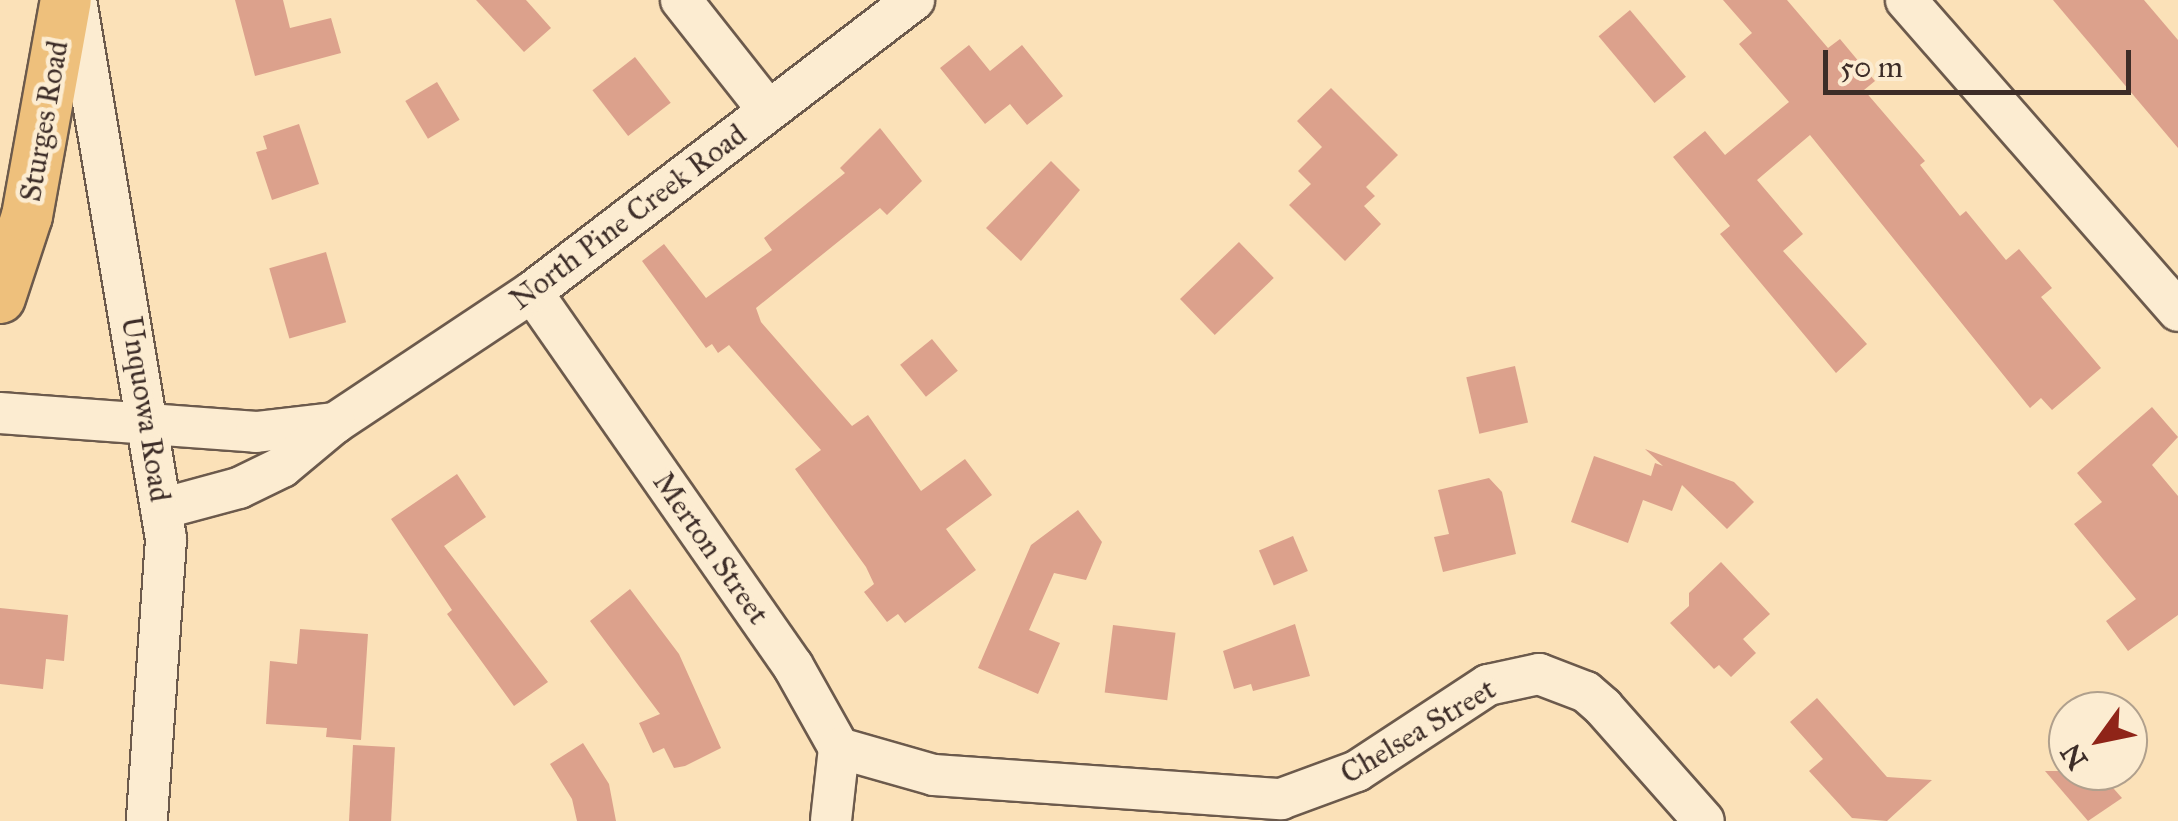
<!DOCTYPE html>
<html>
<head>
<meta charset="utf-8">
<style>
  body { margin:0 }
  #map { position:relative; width:2178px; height:821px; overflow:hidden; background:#fbe1b8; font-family:"IM FELL Great Primer",serif }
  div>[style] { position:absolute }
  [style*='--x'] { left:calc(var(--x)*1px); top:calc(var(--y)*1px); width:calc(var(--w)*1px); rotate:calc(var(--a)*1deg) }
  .building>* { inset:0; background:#dca18c; transform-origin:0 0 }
  .roads { filter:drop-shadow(2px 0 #6c5a4c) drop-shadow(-2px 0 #6c5a4c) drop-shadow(0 2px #6c5a4c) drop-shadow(0 -2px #6c5a4c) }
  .minor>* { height:40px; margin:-20px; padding:0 20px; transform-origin:20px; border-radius:20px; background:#fcecd1 }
  .major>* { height:50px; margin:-25px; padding:0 25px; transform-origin:25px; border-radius:25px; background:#eec07c }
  span { translate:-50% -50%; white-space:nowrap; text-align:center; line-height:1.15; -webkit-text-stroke:9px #fcecd1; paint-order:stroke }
  .street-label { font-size:30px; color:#3d2d28 }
  .north { position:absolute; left:2048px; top:691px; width:100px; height:100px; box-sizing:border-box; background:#fcecd1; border:2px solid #b0a08d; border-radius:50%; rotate:237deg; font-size:28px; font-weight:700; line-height:40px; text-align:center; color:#3d2d28 }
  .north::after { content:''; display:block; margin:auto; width:35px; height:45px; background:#8f2418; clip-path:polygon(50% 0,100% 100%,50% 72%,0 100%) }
  .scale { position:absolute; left:1823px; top:50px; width:308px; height:45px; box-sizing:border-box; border:5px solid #3d2d28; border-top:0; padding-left:12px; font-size:30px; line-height:35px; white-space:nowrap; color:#3d2d28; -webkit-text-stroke:8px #fcecd1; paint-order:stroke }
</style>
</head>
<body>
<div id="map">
  <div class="building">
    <i style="clip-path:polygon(235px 0,283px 0,290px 28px,331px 18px,341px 53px,255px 76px)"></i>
    <i style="clip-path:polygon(476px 0,526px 0,551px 28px,524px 52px)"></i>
    <i style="clip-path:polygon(1723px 0,1787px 0,1828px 48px,1840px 39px,1875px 81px,1864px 90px,1925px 161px,1920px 165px,1960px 216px,1966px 211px,2006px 260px,2019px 249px,2052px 288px,2041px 297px,2101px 368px,2052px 410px,2041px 398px,2030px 408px,1810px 135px,1757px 180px,1803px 234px,1783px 251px,1867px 344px,1836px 373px,1720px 234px,1730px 226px,1673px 157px,1705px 131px,1725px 155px,1789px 102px,1739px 44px,1752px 33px)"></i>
    <i style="clip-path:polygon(2053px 0,2144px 0,2178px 40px,2178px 148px)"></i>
    <i style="left:1630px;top:10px;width:87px;height:41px;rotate:50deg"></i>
    <i style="clip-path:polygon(969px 45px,990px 71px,1022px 45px,1063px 96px,1027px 125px,1010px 104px,985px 124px,940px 68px)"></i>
    <i style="left:635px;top:57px;width:58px;height:54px;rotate:52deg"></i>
    <i style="left:437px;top:82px;width:44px;height:37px;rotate:59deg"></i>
    <i style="clip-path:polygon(1331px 88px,1398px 155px,1366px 187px,1375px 196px,1364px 206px,1381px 224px,1345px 261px,1289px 205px,1311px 184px,1298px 171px,1322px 147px,1297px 121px)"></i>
    <i style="clip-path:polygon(299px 124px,319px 184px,272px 200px,256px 152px,267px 149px,263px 136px)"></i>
    <i style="clip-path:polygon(880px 128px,922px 181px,887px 215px,880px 208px,756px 308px,761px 322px,852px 426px,868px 415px,921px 491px,965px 459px,992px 495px,946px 529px,976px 570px,905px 623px,898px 614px,887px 622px,864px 592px,874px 584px,866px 567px,795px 469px,821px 450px,729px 345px,718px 353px,712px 344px,706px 348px,642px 261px,664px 244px,706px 298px,772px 250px,764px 238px,845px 173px,840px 168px)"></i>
    <i style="clip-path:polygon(1051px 161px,1080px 190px,1021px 261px,986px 228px)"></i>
    <i style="left:1239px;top:242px;width:50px;height:82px;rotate:46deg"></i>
    <i style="left:326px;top:252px;width:73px;height:59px;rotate:74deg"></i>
    <i style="left:932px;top:339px;width:41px;height:41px;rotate:51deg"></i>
    <i style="left:1515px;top:366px;width:58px;height:50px;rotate:77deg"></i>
    <i style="clip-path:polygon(2152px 407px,2178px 437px,2152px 465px,2178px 496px,2178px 615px,2128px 651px,2106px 621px,2136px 599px,2074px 524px,2102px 502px,2077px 473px)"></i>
    <i style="clip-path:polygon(1645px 449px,1734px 482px,1754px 502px,1727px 529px,1682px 485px,1672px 511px,1643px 500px,1628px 543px,1571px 522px,1594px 456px,1651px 476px,1655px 463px,1663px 466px)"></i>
    <i style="clip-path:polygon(457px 474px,486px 517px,444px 546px,548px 682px,514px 706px,447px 614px,452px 610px,391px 519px)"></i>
    <i style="clip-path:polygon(1489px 478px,1502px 492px,1516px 554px,1443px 572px,1434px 537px,1449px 534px,1438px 490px)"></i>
    <i style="clip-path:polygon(1078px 510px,1102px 542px,1086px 580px,1054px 573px,1029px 630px,1060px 643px,1038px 694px,978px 668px,1031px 545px)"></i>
    <i style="left:1293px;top:536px;width:38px;height:37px;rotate:67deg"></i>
    <i style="clip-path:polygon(1721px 562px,1770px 614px,1743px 639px,1756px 653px,1731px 677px,1719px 665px,1714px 669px,1670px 623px,1689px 606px,1689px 593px)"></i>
    <i style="clip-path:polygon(630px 589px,679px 654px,721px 748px,685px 766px,674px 768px,664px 748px,653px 753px,639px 723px,660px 714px,590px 621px)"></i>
    <i style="clip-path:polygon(0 608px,68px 615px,64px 661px,46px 659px,43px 689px,0 684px)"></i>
    <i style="clip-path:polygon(1295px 624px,1310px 676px,1253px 691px,1251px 684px,1234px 689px,1223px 651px)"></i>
    <i style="left:1113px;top:625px;width:63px;height:68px;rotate:7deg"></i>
    <i style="clip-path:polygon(300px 629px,368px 634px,361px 740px,326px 737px,327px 728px,266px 724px,270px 661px,297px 664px)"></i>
    <i style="clip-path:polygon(1817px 698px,1887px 777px,1932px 780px,1887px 821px,1852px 818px,1809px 771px,1823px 759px,1790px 722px)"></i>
    <i style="clip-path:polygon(583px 743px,609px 784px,616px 821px,577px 821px,572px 799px,550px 764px)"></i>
    <i style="left:353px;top:745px;width:42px;height:76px;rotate:3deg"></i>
    <i style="clip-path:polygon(2045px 771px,2098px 771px,2122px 798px,2088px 821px)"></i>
  </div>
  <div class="roads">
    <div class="minor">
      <i style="--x:76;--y:0;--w:546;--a:80.52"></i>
      <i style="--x:166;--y:539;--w:283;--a:93.9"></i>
      <i style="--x:681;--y:0;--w:140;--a:51.7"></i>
      <i style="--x:1906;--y:0;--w:413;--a:48.8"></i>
      <i style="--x:532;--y:292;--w:456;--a:55.1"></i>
      <i style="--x:793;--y:666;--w:94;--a:60.7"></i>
      <i style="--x:839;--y:748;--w:73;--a:96.3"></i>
      <i style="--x:0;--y:413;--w:257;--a:4.2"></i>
      <i style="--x:256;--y:432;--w:80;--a:-6.5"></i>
      <i style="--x:335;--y:423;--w:237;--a:-33.6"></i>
      <i style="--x:532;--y:292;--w:481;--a:-37.4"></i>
      <i style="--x:161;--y:509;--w:81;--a:-15.1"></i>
      <i style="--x:239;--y:488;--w:48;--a:-26"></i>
      <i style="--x:282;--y:467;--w:69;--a:-39.7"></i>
      <i style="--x:839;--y:748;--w:99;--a:15.9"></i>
      <i style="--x:934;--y:775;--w:348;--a:4"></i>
      <i style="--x:1281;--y:799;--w:81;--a:-20.2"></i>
      <i style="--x:1357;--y:771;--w:157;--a:-33.3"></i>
      <i style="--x:1488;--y:685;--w:52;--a:-12.2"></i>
      <i style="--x:1539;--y:674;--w:50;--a:21"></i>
      <i style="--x:1586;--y:692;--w:23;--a:41"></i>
      <i style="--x:1603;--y:707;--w:152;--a:48.5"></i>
    </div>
    <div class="major">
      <i style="--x:0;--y:298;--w:86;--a:-71.8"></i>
      <i style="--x:27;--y:216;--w:219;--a:-79.8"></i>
    </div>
  </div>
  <div class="street-label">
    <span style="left:44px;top:121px;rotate:-80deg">Sturges Road</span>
    <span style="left:628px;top:217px;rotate:-37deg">North Pine Creek Road</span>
    <span style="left:146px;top:409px;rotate:81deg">Unquowa Road</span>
    <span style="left:711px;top:548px;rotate:55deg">Merton Street</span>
    <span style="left:1418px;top:731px;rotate:-31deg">Chelsea Street</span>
  </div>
  <div class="north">N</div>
  <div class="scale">50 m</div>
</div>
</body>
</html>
